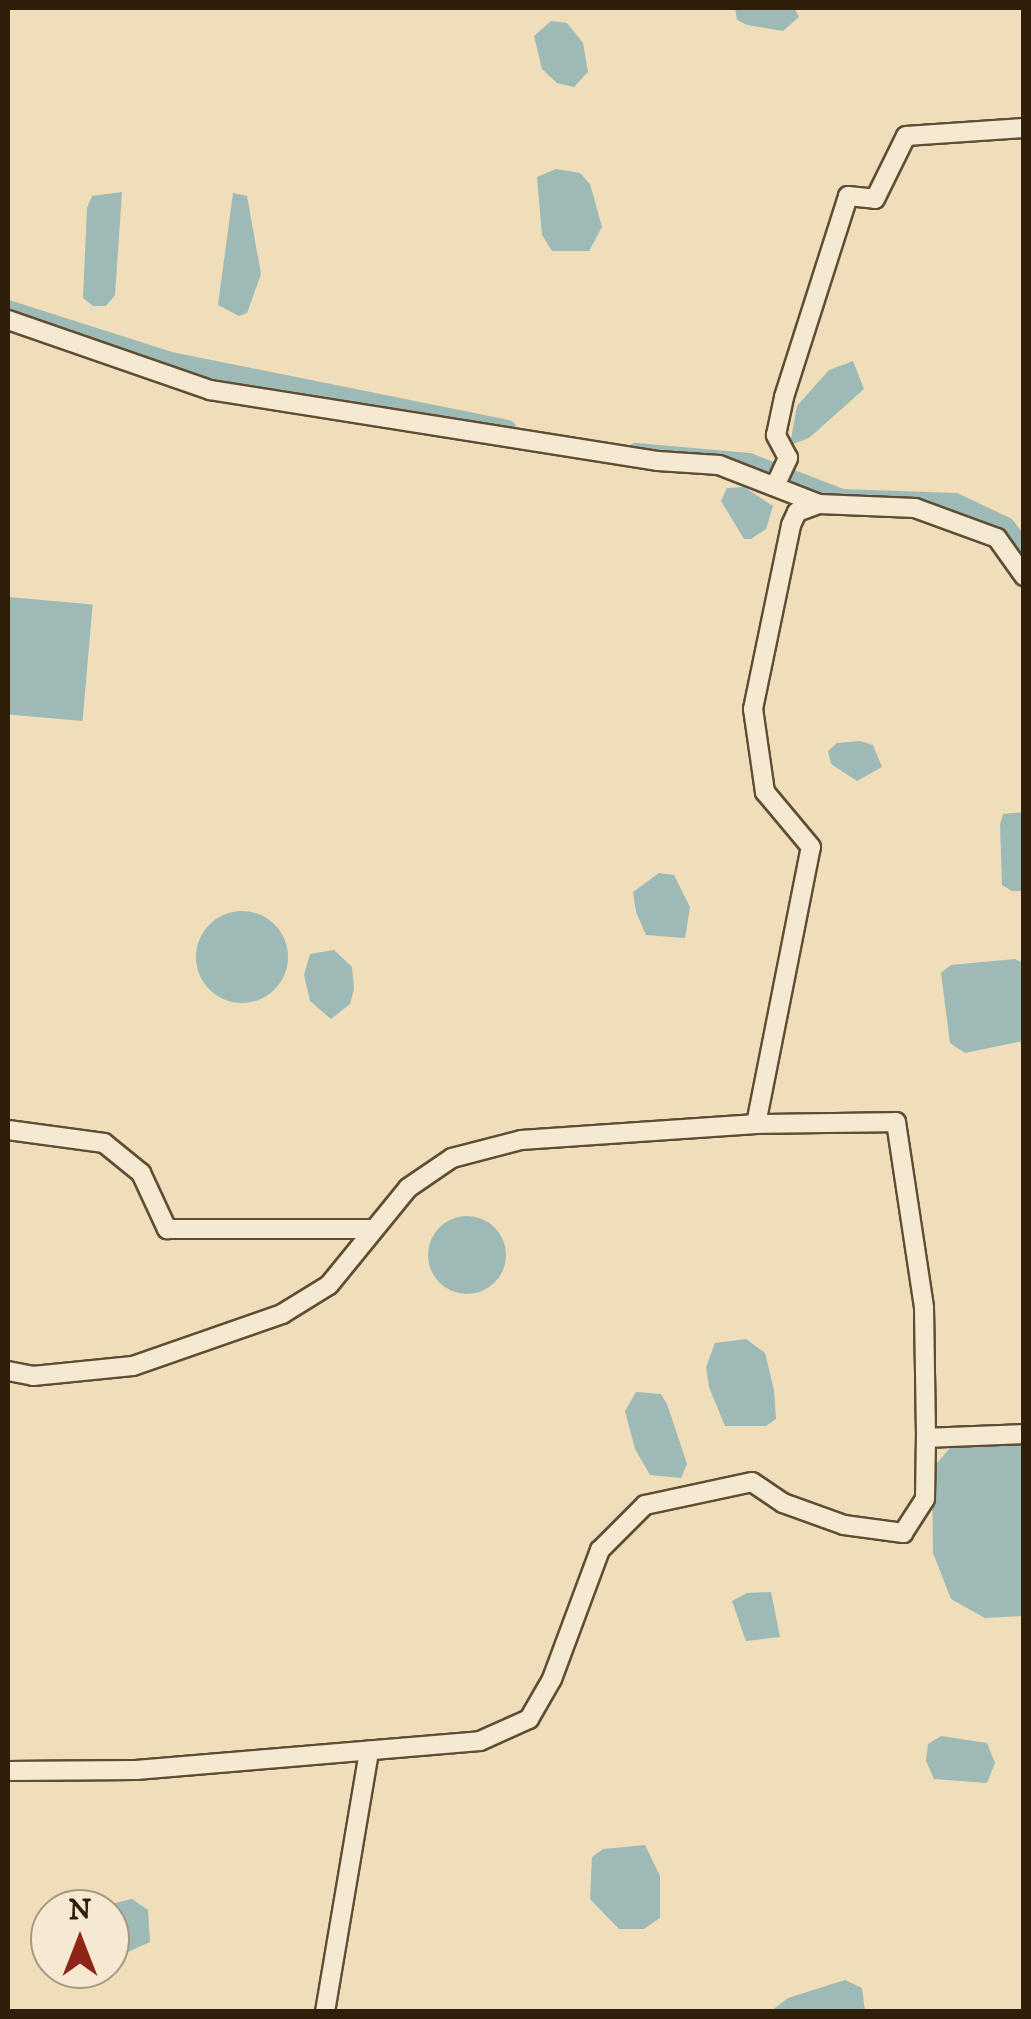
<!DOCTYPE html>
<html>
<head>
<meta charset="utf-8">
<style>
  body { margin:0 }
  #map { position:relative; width:1031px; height:2019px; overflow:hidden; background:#f0ddb9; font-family:"IM FELL DW Pica",serif }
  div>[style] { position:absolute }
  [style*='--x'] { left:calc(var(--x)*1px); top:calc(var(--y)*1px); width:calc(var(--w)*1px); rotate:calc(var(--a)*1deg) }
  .water>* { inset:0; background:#9dbab7; transform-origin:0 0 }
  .round { border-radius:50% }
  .canal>* { height:18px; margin:-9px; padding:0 9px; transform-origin:9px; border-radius:9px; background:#9dbab7 }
  .roads { filter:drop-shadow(2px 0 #5f4e35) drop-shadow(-2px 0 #5f4e35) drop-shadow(0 2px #5f4e35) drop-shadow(0 -2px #5f4e35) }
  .street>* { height:18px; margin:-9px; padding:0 9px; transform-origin:9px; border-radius:9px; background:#f5e9d2 }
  span { translate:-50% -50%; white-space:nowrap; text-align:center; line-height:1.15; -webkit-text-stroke:9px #f5e9d2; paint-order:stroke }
  .frame { position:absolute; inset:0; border:10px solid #2f1e09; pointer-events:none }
  .north { position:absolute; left:30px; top:1889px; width:100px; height:100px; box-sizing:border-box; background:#f5e9d2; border:2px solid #a69882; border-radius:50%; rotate:0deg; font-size:28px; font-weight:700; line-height:40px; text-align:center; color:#2f1e09 }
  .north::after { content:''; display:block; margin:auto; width:35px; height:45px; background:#8f2418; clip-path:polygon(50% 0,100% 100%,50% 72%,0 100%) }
</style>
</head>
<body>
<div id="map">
  <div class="water">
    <i style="clip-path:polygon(735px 8px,794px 8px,799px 17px,783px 31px,747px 25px,737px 20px)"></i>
    <i style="clip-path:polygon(551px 21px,567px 23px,583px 43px,588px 72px,574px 87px,557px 83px,542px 69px,534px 36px)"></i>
    <i style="clip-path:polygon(556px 169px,580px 173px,590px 184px,602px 227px,589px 251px,552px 251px,542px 235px,537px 177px)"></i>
    <i style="clip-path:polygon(122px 192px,115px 295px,106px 306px,93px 306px,83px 298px,87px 208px,92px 196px)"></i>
    <i style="clip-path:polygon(233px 193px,247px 196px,261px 274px,247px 313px,239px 316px,218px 305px)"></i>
    <i style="clip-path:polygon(853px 361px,864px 389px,809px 438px,790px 445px,797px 406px,829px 370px)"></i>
    <i style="clip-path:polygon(744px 487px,773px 506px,766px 529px,751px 539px,744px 539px,721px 501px,727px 488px)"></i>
    <i style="left:8px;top:597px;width:85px;height:117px;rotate:5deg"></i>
    <i style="clip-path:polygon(860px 741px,873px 745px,882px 767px,857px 781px,831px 764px,828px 751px,837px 743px)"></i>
    <i style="clip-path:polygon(1023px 812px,1023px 891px,1012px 891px,1002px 885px,1000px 824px,1003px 814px)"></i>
    <i style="clip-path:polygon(659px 873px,674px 875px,690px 907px,685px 938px,646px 935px,636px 912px,633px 892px)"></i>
    <i class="round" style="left:196px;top:911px;width:92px;height:92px"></i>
    <i style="clip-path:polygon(334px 950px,352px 967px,354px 989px,350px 1004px,331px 1019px,310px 1001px,304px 975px,310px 954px)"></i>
    <i style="clip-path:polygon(1015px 959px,1023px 963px,1023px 1041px,965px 1053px,950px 1043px,941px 973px,951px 965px)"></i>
    <i class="round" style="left:428px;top:1216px;width:78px;height:78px"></i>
    <i style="clip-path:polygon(746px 1339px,765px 1353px,774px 1390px,776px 1419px,766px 1426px,725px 1426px,709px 1387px,706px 1367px,715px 1343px)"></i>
    <i style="clip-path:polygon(636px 1392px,661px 1394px,667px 1404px,687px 1464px,681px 1478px,650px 1475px,635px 1449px,625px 1411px)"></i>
    <i style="clip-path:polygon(1023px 1439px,1023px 1616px,985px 1618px,951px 1599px,933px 1553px,932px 1469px,950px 1448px)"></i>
    <i style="clip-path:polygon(771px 1592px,780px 1637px,746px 1641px,732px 1601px,747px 1593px)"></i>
    <i style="clip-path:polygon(941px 1736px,987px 1743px,995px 1763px,987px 1783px,934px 1779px,926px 1761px,928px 1744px)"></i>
    <i style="clip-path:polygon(645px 1845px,660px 1876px,660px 1918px,644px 1929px,619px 1929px,590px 1899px,592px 1857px,603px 1849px)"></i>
    <i style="clip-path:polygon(132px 1899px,148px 1910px,150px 1942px,110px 1960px,110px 1909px,89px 1909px)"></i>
    <i style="clip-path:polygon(845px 1980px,862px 1988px,865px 2011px,771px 2011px,788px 1998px)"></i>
  </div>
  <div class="canal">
    <i style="--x:8;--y:309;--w:171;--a:17.7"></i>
    <i style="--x:171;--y:361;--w:343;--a:11.4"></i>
    <i style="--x:636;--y:452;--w:113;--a:5.1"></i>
    <i style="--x:749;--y:462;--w:100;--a:21.2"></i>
    <i style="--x:842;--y:498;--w:113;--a:2"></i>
    <i style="--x:955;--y:502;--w:56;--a:25.2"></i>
    <i style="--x:1006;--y:526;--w:30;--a:53"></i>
  </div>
  <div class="roads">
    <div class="street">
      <i style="--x:8;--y:320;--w:214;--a:19.1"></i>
      <i style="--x:210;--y:390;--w:454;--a:9"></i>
      <i style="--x:658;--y:461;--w:61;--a:3.8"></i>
      <i style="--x:719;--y:465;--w:107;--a:21.3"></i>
      <i style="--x:819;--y:504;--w:96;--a:2.4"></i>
      <i style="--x:915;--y:508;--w:87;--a:20.1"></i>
      <i style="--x:997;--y:538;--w:47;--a:54.6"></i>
      <i style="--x:775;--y:486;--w:31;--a:-65"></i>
      <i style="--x:788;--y:458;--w:26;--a:-118"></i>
      <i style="--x:776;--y:435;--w:39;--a:-78"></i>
      <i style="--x:784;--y:397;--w:211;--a:-72.3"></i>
      <i style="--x:848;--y:196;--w:27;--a:6"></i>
      <i style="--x:875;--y:199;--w:70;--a:-63.8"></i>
      <i style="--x:906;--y:136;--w:118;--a:-3.9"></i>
      <i style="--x:756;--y:1124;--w:140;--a:-0.8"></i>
      <i style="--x:896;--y:1122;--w:188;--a:81.4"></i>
      <i style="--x:924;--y:1308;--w:130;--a:89.1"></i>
      <i style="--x:926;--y:1438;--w:98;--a:-2.3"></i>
      <i style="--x:8;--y:1130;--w:97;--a:7.7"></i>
      <i style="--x:104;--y:1143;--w:48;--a:39"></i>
      <i style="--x:141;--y:1173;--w:62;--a:65.1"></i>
      <i style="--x:167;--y:1229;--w:204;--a:0"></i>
      <i style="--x:8;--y:1371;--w:25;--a:11"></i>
      <i style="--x:33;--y:1376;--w:100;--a:-5.7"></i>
      <i style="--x:133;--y:1366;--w:158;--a:-19.2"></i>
      <i style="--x:282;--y:1314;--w:55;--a:-31.7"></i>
      <i style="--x:329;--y:1285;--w:125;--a:-50.8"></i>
      <i style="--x:408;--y:1188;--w:53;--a:-34.3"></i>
      <i style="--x:452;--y:1158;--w:71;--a:-14.6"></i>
      <i style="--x:521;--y:1140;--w:236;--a:-3.9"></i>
      <i style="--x:756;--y:1124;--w:282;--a:-78.8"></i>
      <i style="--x:811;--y:847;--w:72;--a:-129.9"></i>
      <i style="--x:765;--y:792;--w:84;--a:-98.2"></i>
      <i style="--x:753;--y:709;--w:188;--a:-78.3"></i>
      <i style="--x:791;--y:525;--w:14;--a:-65"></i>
      <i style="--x:797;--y:512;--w:23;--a:-20"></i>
      <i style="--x:8;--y:1771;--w:128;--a:-0.4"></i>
      <i style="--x:136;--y:1770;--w:345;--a:-4.8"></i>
      <i style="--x:480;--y:1741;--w:54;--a:-24.2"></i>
      <i style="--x:529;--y:1719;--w:46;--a:-60.1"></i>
      <i style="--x:552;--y:1679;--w:138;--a:-69.6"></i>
      <i style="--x:600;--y:1550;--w:64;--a:-45"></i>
      <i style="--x:645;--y:1505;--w:109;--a:-12.1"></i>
      <i style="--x:752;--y:1482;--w:37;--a:34"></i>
      <i style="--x:783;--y:1503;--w:65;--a:19.8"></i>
      <i style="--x:844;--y:1525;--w:60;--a:7.7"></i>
      <i style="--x:903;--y:1533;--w:40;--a:-57.1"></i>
      <i style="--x:925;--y:1499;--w:61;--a:-89.1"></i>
      <i style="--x:325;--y:2012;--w:265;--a:-80.4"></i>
    </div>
  </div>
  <div class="frame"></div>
  <div class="north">N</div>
</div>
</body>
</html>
